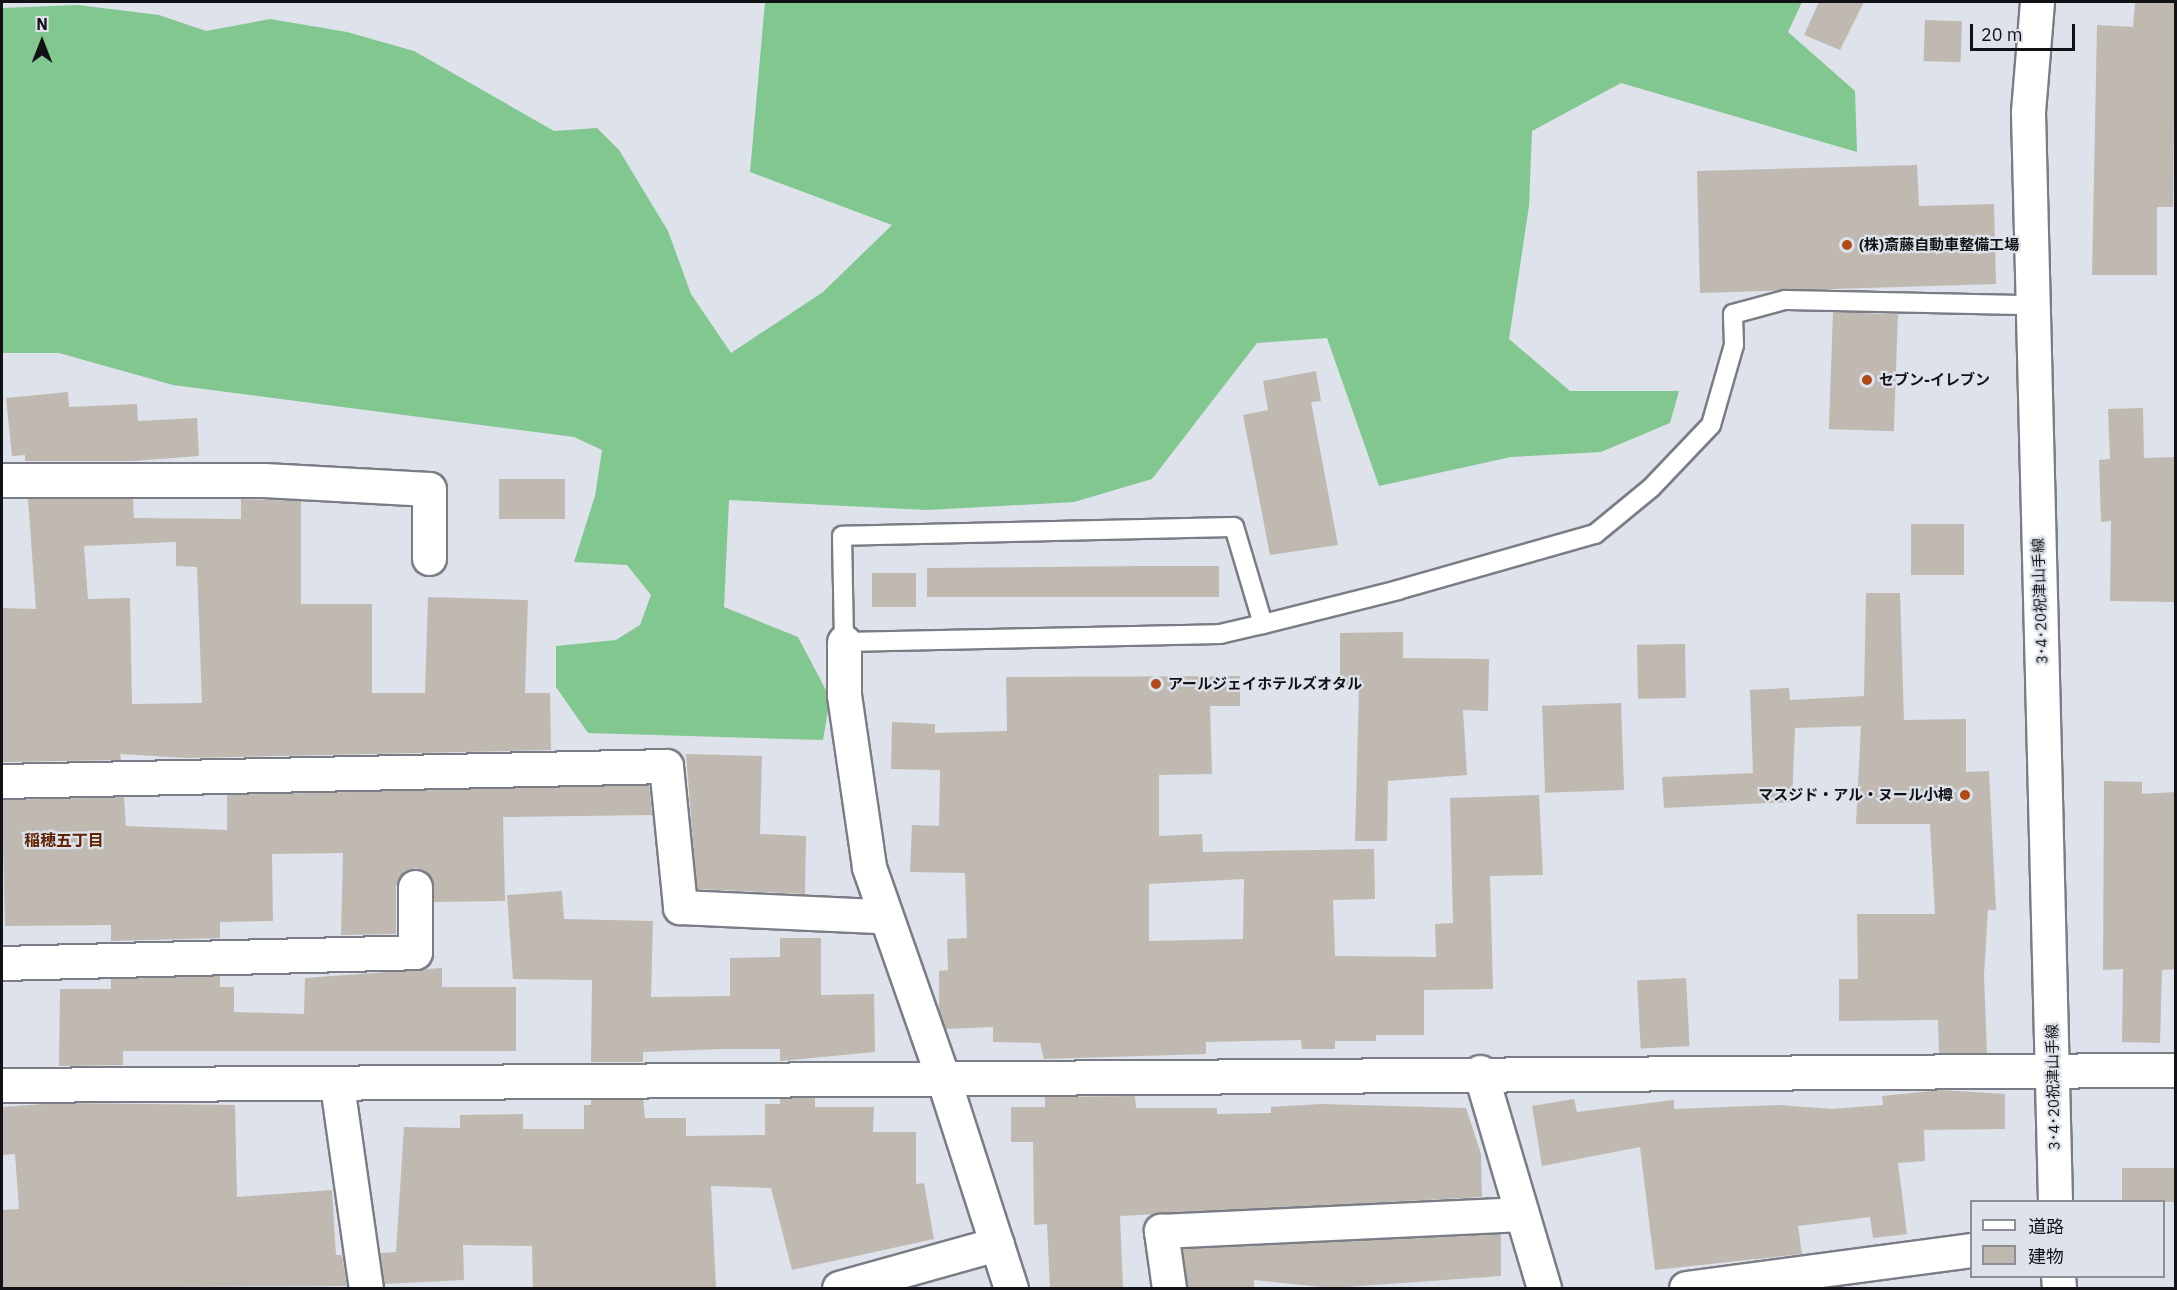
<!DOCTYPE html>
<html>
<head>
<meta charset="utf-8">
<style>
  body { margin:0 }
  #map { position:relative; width:2177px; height:1290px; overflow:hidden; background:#dee2eb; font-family:"IBM Plex Sans","Noto Sans JP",sans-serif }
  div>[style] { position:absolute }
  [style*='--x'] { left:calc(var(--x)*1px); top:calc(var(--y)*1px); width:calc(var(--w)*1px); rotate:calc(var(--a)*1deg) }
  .forest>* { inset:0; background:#82c690 }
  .building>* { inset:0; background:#bfb9b1; transform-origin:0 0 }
  .roads { filter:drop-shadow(2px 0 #7a7d85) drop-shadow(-2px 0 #7a7d85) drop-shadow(0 2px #7a7d85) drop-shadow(0 -2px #7a7d85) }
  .service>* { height:18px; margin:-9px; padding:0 9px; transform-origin:9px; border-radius:9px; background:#fff }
  .minor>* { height:33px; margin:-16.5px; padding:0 16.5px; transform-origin:16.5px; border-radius:16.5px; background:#fff }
  .tertiary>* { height:33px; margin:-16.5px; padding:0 16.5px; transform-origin:16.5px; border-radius:16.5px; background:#fff }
  .secondary>* { height:33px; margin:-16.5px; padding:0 16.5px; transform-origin:16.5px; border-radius:16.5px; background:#fff }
  .dots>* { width:16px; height:16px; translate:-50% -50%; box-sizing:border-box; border:3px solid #dee2eb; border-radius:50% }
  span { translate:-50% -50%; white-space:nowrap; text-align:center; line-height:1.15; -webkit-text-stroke:4.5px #dee2eb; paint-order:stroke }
  .poi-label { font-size:15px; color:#111215; font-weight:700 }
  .left { translate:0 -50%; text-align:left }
  .right { translate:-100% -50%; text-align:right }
  .street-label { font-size:15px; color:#111215 }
  .neighbourhood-label { font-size:16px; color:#602102; font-weight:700 }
  .frame { position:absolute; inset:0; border:3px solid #111215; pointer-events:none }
  .legend { position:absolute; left:1970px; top:1200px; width:195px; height:78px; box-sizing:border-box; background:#dee2eb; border:2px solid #8c8f95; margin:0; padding:8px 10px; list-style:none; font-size:18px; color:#111215 }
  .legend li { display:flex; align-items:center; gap:12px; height:30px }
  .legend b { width:30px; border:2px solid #8c8f95 }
  .north { position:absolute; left:12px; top:12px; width:60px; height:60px; -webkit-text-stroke:4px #dee2eb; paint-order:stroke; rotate:0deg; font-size:16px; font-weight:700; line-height:24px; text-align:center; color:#111215 }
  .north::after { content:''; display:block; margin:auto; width:21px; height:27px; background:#111215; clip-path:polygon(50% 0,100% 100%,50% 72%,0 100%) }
  .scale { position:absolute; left:1970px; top:24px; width:105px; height:27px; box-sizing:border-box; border:3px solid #111215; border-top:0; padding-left:8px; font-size:18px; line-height:21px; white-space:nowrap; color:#111215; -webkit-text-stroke:4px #dee2eb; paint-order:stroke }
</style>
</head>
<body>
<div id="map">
  <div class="forest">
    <i style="clip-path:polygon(765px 2px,1802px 2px,1788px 32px,1855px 91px,1857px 152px,1621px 83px,1532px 131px,1529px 206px,1509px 339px,1570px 391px,1679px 391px,1670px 423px,1601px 452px,1511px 457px,1379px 486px,1327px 338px,1257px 343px,1152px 479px,1074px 502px,927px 510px,729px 500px,724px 607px,798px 637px,830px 698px,823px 740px,588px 733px,556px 687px,556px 646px,616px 640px,640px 625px,651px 595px,627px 565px,574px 562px,595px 496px,602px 450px,574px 437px,173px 385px,59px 353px,2px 353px,3px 8px,78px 5px,159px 15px,206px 31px,270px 19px,347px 32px,414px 51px,554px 131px,597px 128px,619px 150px,668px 231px,691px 294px,731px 353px,823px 292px,892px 225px,750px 172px)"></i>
  </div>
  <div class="building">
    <i style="clip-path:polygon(1819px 2px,1864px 2px,1840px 50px,1804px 35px)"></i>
    <i style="clip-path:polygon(2135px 2px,2175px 2px,2173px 207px,2157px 207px,2157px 275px,2092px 275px,2097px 25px,2133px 27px)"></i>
    <i style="left:1925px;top:20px;width:37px;height:41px;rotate:2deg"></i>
    <i style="clip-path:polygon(1917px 165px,1919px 206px,1994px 204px,1996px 284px,1700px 293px,1697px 171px)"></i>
    <i style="left:1833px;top:312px;width:65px;height:117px;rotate:2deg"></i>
    <i style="clip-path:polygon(1316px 371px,1321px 401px,1311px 402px,1338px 545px,1270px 555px,1243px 415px,1268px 410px,1263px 381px)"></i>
    <i style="clip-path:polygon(68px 392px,69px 407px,137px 404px,138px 421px,197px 418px,199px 456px,132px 461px,25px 461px,25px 455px,12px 456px,6px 398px)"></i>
    <i style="clip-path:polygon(2143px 408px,2144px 458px,2175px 457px,2175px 602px,2110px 601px,2111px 521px,2101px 522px,2099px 460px,2110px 459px,2108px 409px)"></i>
    <i style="left:499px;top:479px;width:66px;height:40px"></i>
    <i style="clip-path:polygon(evenodd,28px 499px,133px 499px,134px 518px,241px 519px,241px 499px,301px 501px,301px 604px,372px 604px,372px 693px,425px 693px,428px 597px,528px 600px,525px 693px,550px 693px,551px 750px,188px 758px,120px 754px,121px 760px,2px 762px,2px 608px,36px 609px,28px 499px,176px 542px,176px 566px,197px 567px,202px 703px,132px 704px,130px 598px,88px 599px,84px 546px,176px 542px)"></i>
    <i style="left:1911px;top:524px;width:53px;height:51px"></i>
    <i style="clip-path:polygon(1143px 566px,1219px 566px,1219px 597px,927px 597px,927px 568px)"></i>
    <i style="left:872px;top:573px;width:44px;height:34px"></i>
    <i style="clip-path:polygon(1866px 593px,1900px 593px,1904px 720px,1966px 719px,1966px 772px,1989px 771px,1996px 910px,1988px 910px,1984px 975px,1987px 1053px,1939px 1053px,1938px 1020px,1839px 1021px,1839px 979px,1858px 979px,1857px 914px,1935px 914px,1930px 824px,1856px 824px,1861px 726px,1795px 728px,1792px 802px,1664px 808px,1662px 777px,1753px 773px,1750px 690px,1789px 688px,1790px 700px,1864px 696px)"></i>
    <i style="clip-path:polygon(1403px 632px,1403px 658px,1489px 659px,1488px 711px,1463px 710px,1467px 775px,1388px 781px,1387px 841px,1355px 841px,1359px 687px,1340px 687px,1340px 633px)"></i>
    <i style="left:1685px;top:644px;width:54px;height:48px;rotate:89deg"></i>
    <i style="clip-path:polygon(evenodd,1240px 676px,1240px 706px,1210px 706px,1212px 774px,1159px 775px,1159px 836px,1202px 834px,1203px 852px,1374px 849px,1375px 899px,1333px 900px,1335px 956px,1436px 957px,1435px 924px,1453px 923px,1450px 798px,1539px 795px,1543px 875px,1490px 876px,1493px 989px,1424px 990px,1424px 1035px,1376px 1035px,1376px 1041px,1335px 1041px,1335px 1049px,1302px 1049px,1301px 1040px,1206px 1042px,1206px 1054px,1044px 1059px,1040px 1043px,993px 1042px,993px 1027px,946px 1029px,939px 1011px,939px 971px,948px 970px,947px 939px,967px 938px,965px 873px,910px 872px,912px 825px,939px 826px,940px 770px,891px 769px,892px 722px,935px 724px,935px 733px,1007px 731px,1006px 677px,1240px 676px,1244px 879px,1243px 939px,1149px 941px,1149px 884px,1244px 879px)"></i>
    <i style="left:1621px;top:703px;width:87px;height:79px;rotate:88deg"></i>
    <i style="clip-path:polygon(686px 754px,762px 756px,760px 834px,806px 836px,805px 894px,697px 889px)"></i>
    <i style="clip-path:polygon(2104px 781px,2142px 782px,2142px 794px,2175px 792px,2175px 969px,2162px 970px,2160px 1043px,2122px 1042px,2123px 969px,2103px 970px)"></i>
    <i style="clip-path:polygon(649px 785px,652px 815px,503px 817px,505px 901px,434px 902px,431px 877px,416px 868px,405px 871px,396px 886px,396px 934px,341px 935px,343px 853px,272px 854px,273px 921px,220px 922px,220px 938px,111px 941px,111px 925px,5px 926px,2px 800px,124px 797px,126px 826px,227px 830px,227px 795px)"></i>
    <i style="clip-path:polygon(562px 891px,564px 919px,653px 921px,651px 997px,730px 996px,730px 958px,780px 957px,780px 938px,821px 938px,821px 995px,874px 994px,875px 1052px,780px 1061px,780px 1049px,721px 1049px,643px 1052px,643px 1062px,591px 1062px,592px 980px,513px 979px,507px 895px)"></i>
    <i style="clip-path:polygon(442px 968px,442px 987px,516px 987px,516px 1051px,123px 1051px,123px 1065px,59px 1066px,60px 989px,111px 989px,111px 979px,220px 976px,220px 987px,234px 987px,234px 1012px,304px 1014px,305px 978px)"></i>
    <i style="left:1686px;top:978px;width:68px;height:49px;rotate:87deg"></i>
    <i style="clip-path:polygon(1941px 1090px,2005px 1094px,2005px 1129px,1924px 1130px,1925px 1161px,1898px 1163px,1907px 1234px,1873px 1238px,1870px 1217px,1798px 1226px,1802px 1254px,1655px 1270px,1640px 1147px,1542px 1166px,1532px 1106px,1574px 1099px,1577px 1112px,1674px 1100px,1674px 1109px,1779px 1105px,1832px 1109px,1883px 1105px,1882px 1096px)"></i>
    <i style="clip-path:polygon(1135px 1096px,1136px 1108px,1217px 1108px,1217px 1114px,1271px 1113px,1271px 1107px,1321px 1104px,1466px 1108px,1481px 1154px,1482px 1197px,1120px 1216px,1123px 1288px,1050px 1288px,1047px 1224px,1034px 1225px,1033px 1142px,1011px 1142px,1011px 1107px,1045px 1107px,1045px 1097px)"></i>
    <i style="clip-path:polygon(780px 1098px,815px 1098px,815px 1107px,874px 1107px,873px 1132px,916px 1132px,916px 1184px,924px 1183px,934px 1239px,792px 1270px,771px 1188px,711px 1186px,716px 1288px,533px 1288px,532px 1246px,463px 1245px,464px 1280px,384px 1284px,380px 1253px,396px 1252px,404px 1127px,460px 1128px,460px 1115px,523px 1114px,523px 1129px,584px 1129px,584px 1105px,591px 1105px,591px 1100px,643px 1099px,645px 1118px,686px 1118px,686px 1136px,765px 1135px,765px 1104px,780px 1104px)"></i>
    <i style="clip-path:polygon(59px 1103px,235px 1105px,237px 1197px,332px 1190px,336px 1255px,342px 1255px,347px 1286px,2px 1288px,2px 1210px,19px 1209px,15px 1154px,2px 1155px,2px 1107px)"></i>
    <i style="left:2175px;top:1168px;width:34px;height:53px;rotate:90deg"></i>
    <i style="clip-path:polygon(1501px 1234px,1501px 1276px,1332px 1288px,1254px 1280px,1254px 1288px,1187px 1288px,1182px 1249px)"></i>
  </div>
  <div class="roads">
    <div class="service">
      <i style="--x:1263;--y:624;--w:101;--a:-106.6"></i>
      <i style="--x:1234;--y:527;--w:392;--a:178.7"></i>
      <i style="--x:842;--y:536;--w:106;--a:88.9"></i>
      <i style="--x:844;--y:642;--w:376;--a:-1.2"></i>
      <i style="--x:1220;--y:634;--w:44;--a:-13.1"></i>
      <i style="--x:1263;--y:624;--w:139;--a:-14.1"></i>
      <i style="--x:1398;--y:590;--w:205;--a:-15.9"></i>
      <i style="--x:1595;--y:534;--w:72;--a:-39.4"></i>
      <i style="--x:1651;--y:488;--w:87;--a:-46.4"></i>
      <i style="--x:1711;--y:425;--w:83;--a:-74"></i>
      <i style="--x:1734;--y:345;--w:31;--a:-92"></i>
      <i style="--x:1733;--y:314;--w:54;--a:-15.1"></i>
      <i style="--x:1785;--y:300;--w:249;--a:1.2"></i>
    </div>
    <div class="minor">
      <i style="--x:2;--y:480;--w:262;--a:0"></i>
      <i style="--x:264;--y:480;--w:165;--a:3.1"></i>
      <i style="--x:429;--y:489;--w:69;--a:90"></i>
      <i style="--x:844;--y:642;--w:53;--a:90"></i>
      <i style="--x:844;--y:695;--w:174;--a:81.7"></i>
      <i style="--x:869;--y:867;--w:227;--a:70.7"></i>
      <i style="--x:2;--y:781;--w:664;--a:-1.29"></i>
      <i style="--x:666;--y:766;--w:142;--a:84.3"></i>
      <i style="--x:680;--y:907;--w:202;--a:2.6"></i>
      <i style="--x:2;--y:963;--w:413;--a:-1.5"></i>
      <i style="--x:415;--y:952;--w:65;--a:-90"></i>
      <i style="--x:1480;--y:1072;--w:225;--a:73.5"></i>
      <i style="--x:2;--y:1085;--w:2174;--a:-0.4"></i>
      <i style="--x:337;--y:1085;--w:205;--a:81.9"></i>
      <i style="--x:839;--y:1288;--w:164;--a:-15.6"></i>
      <i style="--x:1169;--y:1288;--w:58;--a:-98"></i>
      <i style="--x:1161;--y:1231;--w:361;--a:-2.7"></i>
      <i style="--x:1686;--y:1288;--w:289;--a:-7.6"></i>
    </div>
    <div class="tertiary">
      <i style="--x:944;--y:1081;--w:218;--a:72.1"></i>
    </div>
    <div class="secondary">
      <i style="--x:2037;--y:2;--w:110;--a:94.7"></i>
      <i style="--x:2028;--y:112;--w:1090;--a:88.58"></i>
      <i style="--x:2058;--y:1276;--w:12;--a:85"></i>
    </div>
  </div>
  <div class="dots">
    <i style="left:1847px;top:245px;background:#af4a1b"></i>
    <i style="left:1867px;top:380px;background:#af4a1b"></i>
    <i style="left:1156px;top:684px;background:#af4a1b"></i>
    <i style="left:1965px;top:795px;background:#af4a1b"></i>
  </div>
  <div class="poi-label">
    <span class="left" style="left:1859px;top:245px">(株)斎藤自動車整備工場</span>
    <span class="left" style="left:1879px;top:380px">セブン-イレブン</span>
    <span class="left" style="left:1168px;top:684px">アールジェイホテルズオタル</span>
    <span class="right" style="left:1953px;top:795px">マスジド・アル・ヌール小樽</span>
  </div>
  <div class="street-label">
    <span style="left:2040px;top:601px;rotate:-92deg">3･4･20祝津山手線</span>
    <span style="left:2053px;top:1087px;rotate:-91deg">3･4･20祝津山手線</span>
  </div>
  <div class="neighbourhood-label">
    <span style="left:64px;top:840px">稲穂五丁目</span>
  </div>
  <div class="frame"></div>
  <ul class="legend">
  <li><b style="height:8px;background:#fff"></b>道路</li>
  <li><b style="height:16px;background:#bfb9b1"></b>建物</li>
  </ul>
  <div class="north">N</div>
  <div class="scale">20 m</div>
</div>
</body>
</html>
